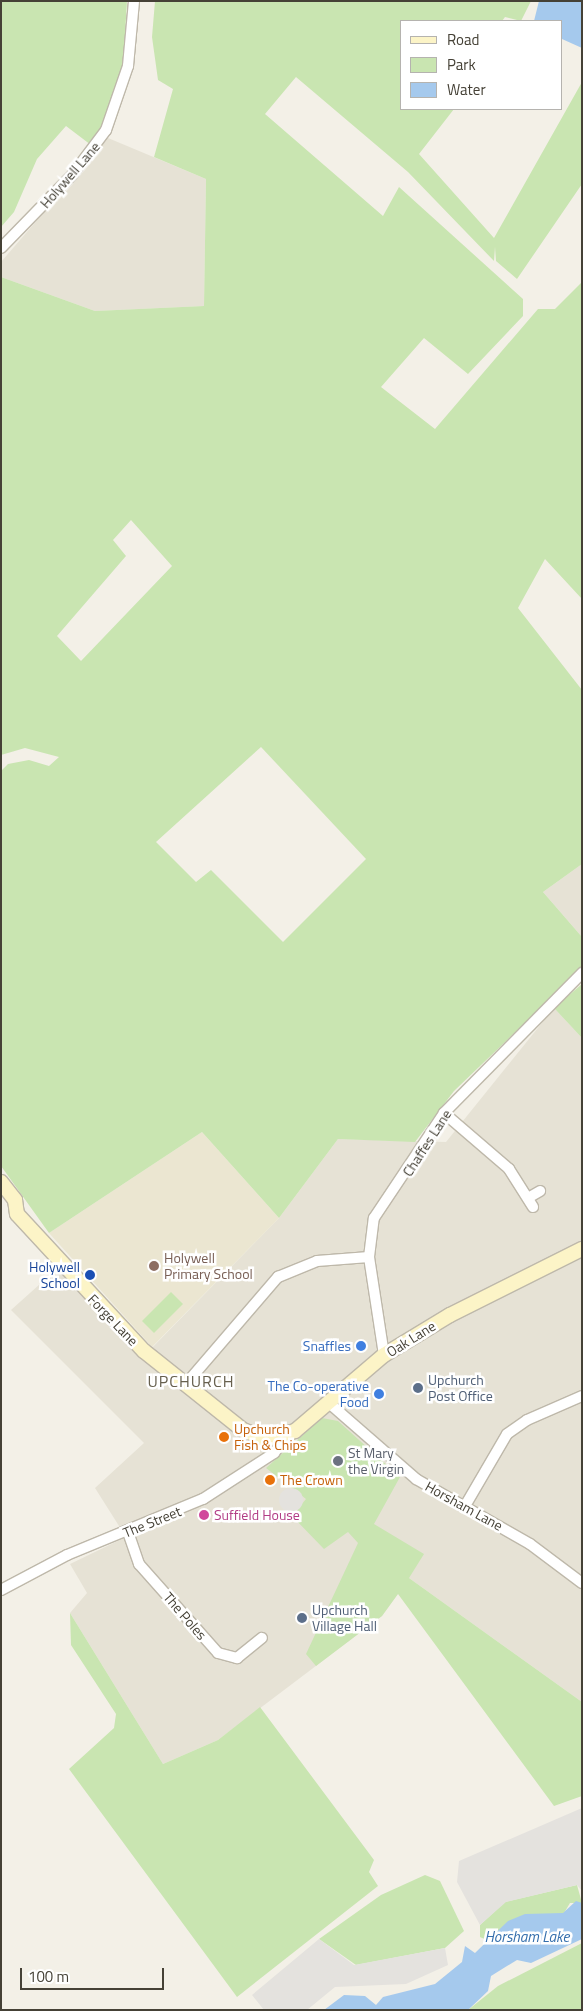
<!DOCTYPE html>
<html>
<head>
<meta charset="utf-8">
<style>
  body { margin:0 }
  #map { position:relative; width:583px; height:2011px; overflow:hidden; background:#f3f0e7; font-family:"Titillium Web",sans-serif }
  div>[style] { position:absolute }
  [style*='--x'] { left:calc(var(--x)*1px); top:calc(var(--y)*1px); width:calc(var(--w)*1px); rotate:calc(var(--a)*1deg) }
  .residential>* { inset:0; background:#e6e2d5 }
  .education>* { inset:0; background:#ebe6d1 }
  .green>* { inset:0; background:#c9e5b1; transform-origin:0 0 }
  .parking>* { inset:0; background:#e4e2de }
  .round { border-radius:50% }
  .water>* { inset:0; background:#a5c9ed }
  .roads { filter:drop-shadow(1px 0 #beb8aa) drop-shadow(-1px 0 #beb8aa) drop-shadow(0 1px #beb8aa) drop-shadow(0 -1px #beb8aa) }
  .street>* { height:10px; margin:-5px; padding:0 5px; transform-origin:5px; border-radius:5px; background:#fff }
  .secondary>* { height:14px; margin:-7px; padding:0 7px; transform-origin:7px; border-radius:7px; background:#fcf4c7 }
  .dots>* { width:14px; height:14px; translate:-50% -50%; box-sizing:border-box; border:2px solid #fff; border-radius:50% }
  span { translate:-50% -50%; white-space:nowrap; text-align:center; line-height:1.15; -webkit-text-stroke:5px #fff; paint-order:stroke }
  .street-label { font-size:14px; color:#454136 }
  .education-label { font-size:14px; color:#785e54 }
  .left { translate:0 -50%; text-align:left }
  .transit-label { font-size:14px; color:#164399 }
  .right { translate:-100% -50%; text-align:right }
  .shop-label { font-size:14px; color:#366cbe }
  .service-label { font-size:14px; color:#4e5e75 }
  .food-label { font-size:14px; color:#c56008 }
  .worship-label { font-size:14px; color:#5b616d }
  .hotel-label { font-size:14px; color:#b23c85 }
  .water-label { font-size:15px; color:#346eac; font-style:italic }
  .quarter-label { font-size:16px; color:#67604e; letter-spacing:1px }
  .frame { position:absolute; inset:0; border:2px solid #454136; pointer-events:none }
  .legend { position:absolute; left:400px; top:20px; width:162px; height:90px; box-sizing:border-box; background:#fff; border:1px solid #b5b3af; margin:0; padding:6px 9px; list-style:none; font-size:15px; color:#454136 }
  .legend li { display:flex; align-items:center; gap:10px; height:25px }
  .legend b { width:25px; border:1px solid #b5b3af }
  .scale { position:absolute; left:20px; top:1968px; width:144px; height:22px; box-sizing:border-box; border:2px solid #454136; border-top:0; padding-left:6px; font-size:15px; line-height:18px; white-space:nowrap; color:#454136; -webkit-text-stroke:4px #fff; paint-order:stroke }
</style>
</head>
<body>
<div id="map">
  <div class="residential">
    <i style="clip-path:polygon(108px 138px,206px 179px,204px 306px,95px 311px,1px 277px,1px 262px)"></i>
    <i style="clip-path:polygon(582px 864px,582px 937px,543px 892px)"></i>
    <i style="clip-path:polygon(554px 1008px,582px 1038px,582px 1702px,409px 1578px,382px 1616px,218px 1740px,163px 1764px,70px 1613px,87px 1593px,70px 1564px,126px 1537px,95px 1488px,144px 1443px,11px 1310px,59px 1267px,144px 1356px,279px 1218px,338px 1139px,446px 1142px)"></i>
  </div>
  <div class="education">
    <i style="clip-path:polygon(202px 1132px,279px 1218px,152px 1347px,49px 1233px)"></i>
  </div>
  <div class="green">
    <i style="clip-path:polygon(1px 1px,127px 1px,123px 69px,111px 107px,91px 145px,66px 126px,37px 159px,14px 212px,1px 227px)"></i>
    <i style="clip-path:polygon(evenodd,155px 1px,531px 1px,521px 21px,505px 17px,502px 21px,402px 21px,402px 109px,454px 109px,419px 154px,494px 238px,582px 82px,582px 184px,517px 279px,496px 261px,495px 247px,494px 261px,408px 172px,296px 77px,265px 114px,383px 216px,399px 187px,523px 299px,523px 316px,468px 374px,424px 338px,381px 387px,435px 429px,538px 309px,555px 309px,582px 282px,582px 599px,545px 559px,518px 608px,582px 690px,582px 864px,543px 892px,582px 937px,582px 968px,454px 1091px,415px 1142px,338px 1139px,279px 1218px,202px 1132px,49px 1233px,1px 1166px,1px 771px,8px 764px,29px 760px,49px 766px,59px 757px,25px 748px,1px 755px,1px 277px,95px 311px,204px 306px,206px 179px,154px 157px,173px 89px,158px 80px,152px 37px,155px 1px,131px 520px,172px 566px,81px 661px,57px 636px,126px 556px,113px 540px,131px 520px,155px 1px,261px 747px,366px 859px,283px 942px,211px 870px,196px 882px,156px 842px,261px 747px)"></i>
    <i style="clip-path:polygon(582px 984px,582px 1038px,554px 1008px)"></i>
    <i style="left:171px;top:1292px;width:17px;height:41px;rotate:45deg"></i>
    <i style="clip-path:polygon(322px 1418px,338px 1421px,400px 1477px,374px 1524px,424px 1554px,409px 1578px,582px 1702px,582px 1796px,554px 1806px,398px 1594px,382px 1616px,316px 1666px,306px 1654px,358px 1543px,348px 1532px,324px 1549px,292px 1516px,306px 1499px,266px 1468px)"></i>
    <i style="clip-path:polygon(70px 1613px,163px 1764px,218px 1740px,260px 1707px,374px 1860px,369px 1872px,378px 1886px,237px 1997px,69px 1769px,114px 1728px,116px 1714px,71px 1645px)"></i>
    <i style="clip-path:polygon(425px 1875px,440px 1881px,464px 1931px,445px 1948px,356px 1965px,319px 1939px,381px 1895px)"></i>
    <i style="clip-path:polygon(577px 1885px,582px 1903px,570px 1903px,564px 1913px,491px 1942px,480px 1937px,480px 1925px,505px 1902px)"></i>
    <i style="clip-path:polygon(582px 1943px,582px 2010px,468px 2010px,498px 1986px)"></i>
  </div>
  <div class="parking">
    <i class="round" style="left:279px;top:1488px;width:24px;height:24px"></i>
    <i style="clip-path:polygon(582px 1808px,582px 1891px,577px 1885px,506px 1902px,480px 1925px,457px 1882px,459px 1861px)"></i>
    <i style="clip-path:polygon(319px 1939px,354px 1965px,445px 1948px,448px 1965px,406px 1984px,335px 1987px,307px 2010px,264px 2010px,252px 1995px)"></i>
  </div>
  <div class="water">
    <i style="clip-path:polygon(539px 1px,582px 1px,582px 48px,562px 39px,562px 21px,534px 21px)"></i>
    <i style="clip-path:polygon(576px 1901px,582px 1903px,582px 1939px,531px 1963px,517px 1960px,507px 1966px,491px 1976px,488px 1991px,468px 2010px,324px 2010px,344px 1995px,365px 1996px,376px 2005px,383px 1997px,435px 1984px,462px 1962px,465px 1946px,475px 1953px,508px 1921px,525px 1914px,563px 1913px)"></i>
  </div>
  <div class="roads">
    <div class="street">
      <i style="--x:1;--y:248;--w:103;--a:-45.8"></i>
      <i style="--x:73;--y:174;--w:55;--a:-53.1"></i>
      <i style="--x:106;--y:130;--w:68;--a:-71"></i>
      <i style="--x:128;--y:66;--w:65;--a:-84.7"></i>
      <i style="--x:444;--y:1113;--w:86;--a:40.7"></i>
      <i style="--x:509;--y:1169;--w:45;--a:57.7"></i>
      <i style="--x:528;--y:1198;--w:14;--a:-30"></i>
      <i style="--x:384;--y:1355;--w:99;--a:-98.7"></i>
      <i style="--x:369;--y:1257;--w:39;--a:-83"></i>
      <i style="--x:374;--y:1218;--w:126;--a:-56.3"></i>
      <i style="--x:444;--y:1113;--w:197;--a:-45.4"></i>
      <i style="--x:185;--y:1385;--w:143;--a:-49.3"></i>
      <i style="--x:278;--y:1277;--w:42;--a:-22.3"></i>
      <i style="--x:317;--y:1261;--w:52;--a:-4.4"></i>
      <i style="--x:329;--y:1403;--w:116;--a:41.1"></i>
      <i style="--x:416;--y:1479;--w:131;--a:29.7"></i>
      <i style="--x:530;--y:1544;--w:65;--a:36.9"></i>
      <i style="--x:465;--y:1506;--w:83;--a:-59.7"></i>
      <i style="--x:507;--y:1434;--w:24;--a:-35"></i>
      <i style="--x:527;--y:1420;--w:60;--a:-23.6"></i>
      <i style="--x:128;--y:1532;--w:34;--a:71"></i>
      <i style="--x:139;--y:1564;--w:119;--a:48.4"></i>
      <i style="--x:218;--y:1653;--w:20;--a:15"></i>
      <i style="--x:237;--y:1658;--w:32;--a:-39"></i>
      <i style="--x:1;--y:1590;--w:75;--a:-27.9"></i>
      <i style="--x:67;--y:1555;--w:147;--a:-22.4"></i>
      <i style="--x:203;--y:1499;--w:85;--a:-32.9"></i>
      <i style="--x:274;--y:1453;--w:24;--a:-52"></i>
    </div>
    <div class="secondary">
      <i style="--x:1;--y:1182;--w:23;--a:52"></i>
      <i style="--x:15;--y:1200;--w:14;--a:82"></i>
      <i style="--x:17;--y:1214;--w:187;--a:47.2"></i>
      <i style="--x:144;--y:1351;--w:127;--a:38.6"></i>
      <i style="--x:243;--y:1430;--w:26;--a:21"></i>
      <i style="--x:267;--y:1439;--w:29;--a:-16"></i>
      <i style="--x:295;--y:1431;--w:117;--a:-40.5"></i>
      <i style="--x:384;--y:1355;--w:77;--a:-31.2"></i>
      <i style="--x:450;--y:1315;--w:148;--a:-26.6"></i>
    </div>
  </div>
  <div class="dots">
    <i style="left:154px;top:1266px;background:#8d6e63"></i>
    <i style="left:90px;top:1275px;background:#1a4fb4"></i>
    <i style="left:361px;top:1346px;background:#3f7fe0"></i>
    <i style="left:418px;top:1388px;background:#5c6f8a"></i>
    <i style="left:379px;top:1394px;background:#3f7fe0"></i>
    <i style="left:224px;top:1437px;background:#e8710a"></i>
    <i style="left:338px;top:1461px;background:#6b7280"></i>
    <i style="left:270px;top:1480px;background:#e8710a"></i>
    <i style="left:204px;top:1515px;background:#d1479c"></i>
    <i style="left:302px;top:1618px;background:#5c6f8a"></i>
  </div>
  <div class="street-label">
    <span style="left:70px;top:175px;rotate:-49deg">Holywell Lane</span>
    <span style="left:427px;top:1143px;rotate:-57deg">Chaffes Lane</span>
    <span style="left:113px;top:1320px;rotate:46deg">Forge Lane</span>
    <span style="left:411px;top:1339px;rotate:-32deg">Oak Lane</span>
    <span style="left:464px;top:1506px;rotate:29deg">Horsham Lane</span>
    <span style="left:152px;top:1522px;rotate:-22deg">The Street</span>
    <span style="left:185px;top:1616px;rotate:49deg">The Poles</span>
  </div>
  <div class="education-label">
    <span class="left" style="left:164px;top:1266px">Holywell<br>Primary School</span>
  </div>
  <div class="transit-label">
    <span class="right" style="left:80px;top:1275px">Holywell<br>School</span>
  </div>
  <div class="shop-label">
    <span class="right" style="left:351px;top:1346px">Snaffles</span>
    <span class="right" style="left:369px;top:1394px">The Co-operative<br>Food</span>
  </div>
  <div class="service-label">
    <span class="left" style="left:428px;top:1388px">Upchurch<br>Post Office</span>
    <span class="left" style="left:312px;top:1618px">Upchurch<br>Village Hall</span>
  </div>
  <div class="food-label">
    <span class="left" style="left:234px;top:1437px">Upchurch<br>Fish &amp; Chips</span>
    <span class="left" style="left:280px;top:1480px">The Crown</span>
  </div>
  <div class="worship-label">
    <span class="left" style="left:348px;top:1461px">St Mary<br>the Virgin</span>
  </div>
  <div class="hotel-label">
    <span class="left" style="left:214px;top:1515px">Suffield House</span>
  </div>
  <div class="water-label">
    <span style="left:527px;top:1937px">Horsham Lake</span>
  </div>
  <div class="quarter-label">
    <span style="left:191px;top:1381px">UPCHURCH</span>
  </div>
  <div class="frame"></div>
  <ul class="legend">
  <li><b style="height:6px;background:#fcf4c7"></b>Road</li>
  <li><b style="height:14px;background:#c9e5b1"></b>Park</li>
  <li><b style="height:14px;background:#a5c9ed"></b>Water</li>
  </ul>
  <div class="scale">100 m</div>
</div>
</body>
</html>
